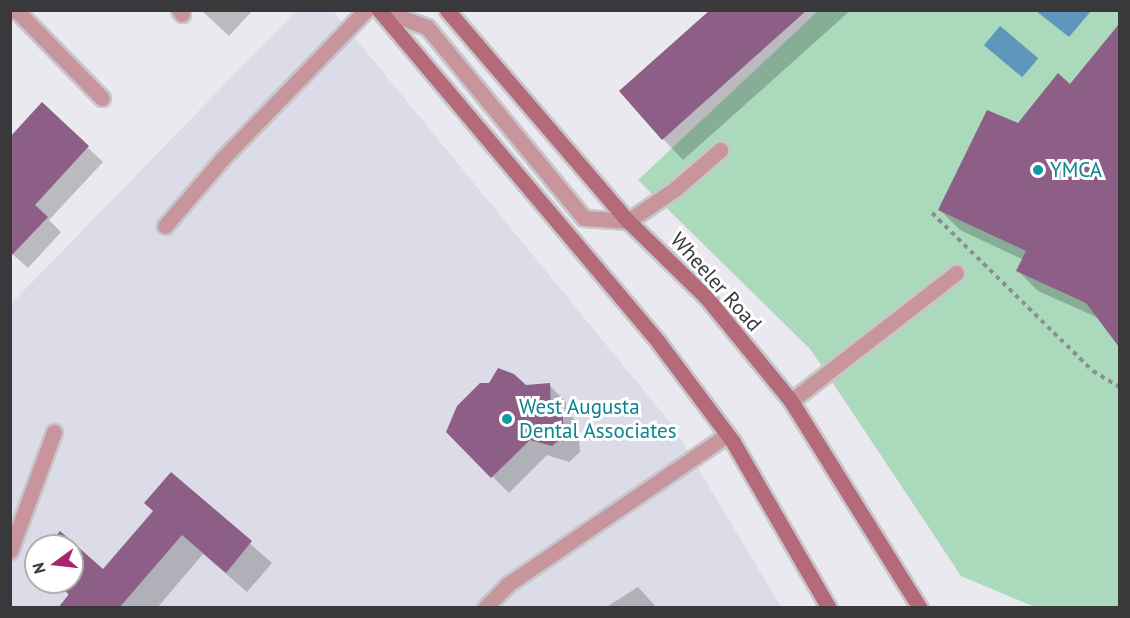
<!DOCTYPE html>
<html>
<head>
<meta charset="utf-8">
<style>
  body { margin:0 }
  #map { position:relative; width:1130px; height:618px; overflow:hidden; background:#e9e9ef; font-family:"PT Sans",sans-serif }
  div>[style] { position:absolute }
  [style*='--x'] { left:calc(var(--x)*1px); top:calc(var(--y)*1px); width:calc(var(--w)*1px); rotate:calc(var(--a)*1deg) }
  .built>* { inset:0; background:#dcdce8 }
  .green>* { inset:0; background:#abd9bc }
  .water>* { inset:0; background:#5e97bb; transform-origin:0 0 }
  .shadow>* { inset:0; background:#0003 }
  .building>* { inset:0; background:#8e5f86 }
  .path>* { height:4px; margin-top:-2px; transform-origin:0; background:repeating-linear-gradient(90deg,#8d8d92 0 4.5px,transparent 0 9px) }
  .roads { filter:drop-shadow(2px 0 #c6c6cb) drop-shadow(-2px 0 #c6c6cb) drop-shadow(0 2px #c6c6cb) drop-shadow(0 -2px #c6c6cb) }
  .service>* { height:15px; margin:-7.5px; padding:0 7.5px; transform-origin:7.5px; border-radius:7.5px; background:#c9959d }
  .minor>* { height:15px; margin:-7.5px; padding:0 7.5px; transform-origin:7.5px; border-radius:7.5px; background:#c9959d }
  .secondary>* { height:15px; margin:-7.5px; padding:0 7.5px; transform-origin:7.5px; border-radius:7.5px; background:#b56a79 }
  .dots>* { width:16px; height:16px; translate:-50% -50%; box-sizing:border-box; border:3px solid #fff; border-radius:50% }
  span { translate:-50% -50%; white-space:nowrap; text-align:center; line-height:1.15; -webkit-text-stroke:6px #fff; paint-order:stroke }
  .culture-label { font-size:21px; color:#0d838f }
  .left { translate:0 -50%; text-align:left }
  .street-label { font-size:21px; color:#39393c }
  .frame { position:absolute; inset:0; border:12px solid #39393c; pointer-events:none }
  .north { position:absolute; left:24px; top:534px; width:60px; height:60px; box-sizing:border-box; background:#fff; border:2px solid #b0b0b1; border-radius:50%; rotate:255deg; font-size:16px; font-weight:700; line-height:24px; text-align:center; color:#39393c }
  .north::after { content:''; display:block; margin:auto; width:21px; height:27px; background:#a8236e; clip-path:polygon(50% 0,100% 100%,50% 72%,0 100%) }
</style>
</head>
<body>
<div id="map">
  <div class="built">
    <i style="clip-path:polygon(evenodd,296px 11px,333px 11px,672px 425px,781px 607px,11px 607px,10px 305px,296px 11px,36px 546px,72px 546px,72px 582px,36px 582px,36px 546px)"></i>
  </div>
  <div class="green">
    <i style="clip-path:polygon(818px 11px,1119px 11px,1119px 607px,1035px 607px,961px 576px,811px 350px,638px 180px)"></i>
  </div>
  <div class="water">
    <i style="clip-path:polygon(1036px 11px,1091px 11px,1069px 37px)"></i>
    <i style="left:1000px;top:26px;width:50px;height:25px;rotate:40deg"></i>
  </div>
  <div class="shadow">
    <i style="clip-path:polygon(201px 10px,253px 10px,229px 36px)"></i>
    <i style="clip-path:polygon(712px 10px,851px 10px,683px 160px,663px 139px)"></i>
    <i style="clip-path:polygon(1120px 26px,1120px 341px,1103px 320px,1038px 291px,1018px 271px,1024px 260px,960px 230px,940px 210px,1018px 124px,1070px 86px)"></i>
    <i style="clip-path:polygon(42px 105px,103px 162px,49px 220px,61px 232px,28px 268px,10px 252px)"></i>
    <i style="clip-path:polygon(549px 385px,566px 402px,566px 411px,578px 423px,580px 452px,569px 462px,547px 455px,509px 493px,447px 431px,526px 386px)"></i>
    <i style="clip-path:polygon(171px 474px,272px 563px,247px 592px,203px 554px,157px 608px,60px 608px,70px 596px,54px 582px,72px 582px,72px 546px,49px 546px,60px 533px,104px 571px,155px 512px)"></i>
    <i style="clip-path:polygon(638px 587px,657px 608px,605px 608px)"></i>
  </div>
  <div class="building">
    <i style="clip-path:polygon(710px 10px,807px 10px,662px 140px,619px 91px)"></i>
    <i style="clip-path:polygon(1119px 24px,1119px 347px,1086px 303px,1016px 271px,1026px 251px,938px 210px,987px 110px,1018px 123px,1058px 73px,1070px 84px)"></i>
    <i style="clip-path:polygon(42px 102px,89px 146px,35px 205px,48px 217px,10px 257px,10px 137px)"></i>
    <i style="clip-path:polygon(498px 368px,514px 374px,526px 385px,550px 383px,551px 405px,562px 404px,564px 436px,552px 446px,530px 440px,491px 478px,446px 432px,457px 406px,480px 383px,489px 383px)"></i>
    <i style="clip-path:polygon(171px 472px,252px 541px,226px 573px,182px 535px,119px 608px,58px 608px,69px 594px,55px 582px,72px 582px,72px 546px,47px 546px,60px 531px,103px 569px,153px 511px,144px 503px)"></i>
  </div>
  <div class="path">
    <i style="--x:932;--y:213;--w:226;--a:44.5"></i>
    <i style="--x:1093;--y:371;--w:31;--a:31"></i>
  </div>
  <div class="roads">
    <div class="service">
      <i style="--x:16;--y:10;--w:123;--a:45.7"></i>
      <i style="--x:179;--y:10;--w:5;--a:53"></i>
      <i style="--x:381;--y:10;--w:49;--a:20.3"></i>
      <i style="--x:427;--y:27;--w:247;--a:50.6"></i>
      <i style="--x:584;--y:218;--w:44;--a:3.9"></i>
      <i style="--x:628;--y:221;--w:57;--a:-34.2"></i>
      <i style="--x:675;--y:189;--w:60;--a:-40.9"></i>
      <i style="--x:165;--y:226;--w:89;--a:-49.5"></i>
      <i style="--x:223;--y:158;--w:206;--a:-46"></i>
      <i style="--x:791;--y:401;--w:209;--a:-37.8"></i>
      <i style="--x:10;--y:551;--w:127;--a:-69.7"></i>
      <i style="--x:485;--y:608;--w:32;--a:-46"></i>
      <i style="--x:507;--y:585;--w:266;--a:-34.3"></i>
    </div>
    <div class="minor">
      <i style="--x:10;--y:11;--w:1;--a:-45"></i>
    </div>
    <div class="secondary">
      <i style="--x:379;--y:10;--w:435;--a:49.9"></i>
      <i style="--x:659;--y:343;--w:124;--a:53.2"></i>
      <i style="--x:733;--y:442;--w:192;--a:60"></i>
      <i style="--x:447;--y:10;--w:278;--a:49.4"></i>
      <i style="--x:628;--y:221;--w:109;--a:44.3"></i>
      <i style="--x:706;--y:297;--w:134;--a:50.7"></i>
      <i style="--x:791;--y:401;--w:244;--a:58.1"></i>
    </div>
  </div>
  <div class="dots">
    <i style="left:1038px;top:170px;background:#0f9aa8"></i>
    <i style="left:507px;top:419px;background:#0f9aa8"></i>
  </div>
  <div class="culture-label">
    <span class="left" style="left:1050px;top:170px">YMCA</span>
    <span class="left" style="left:519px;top:419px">West Augusta<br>Dental Associates</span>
  </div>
  <div class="street-label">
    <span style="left:716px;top:282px;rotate:48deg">Wheeler Road</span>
  </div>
  <div class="frame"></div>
  <div class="north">N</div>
</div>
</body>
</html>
